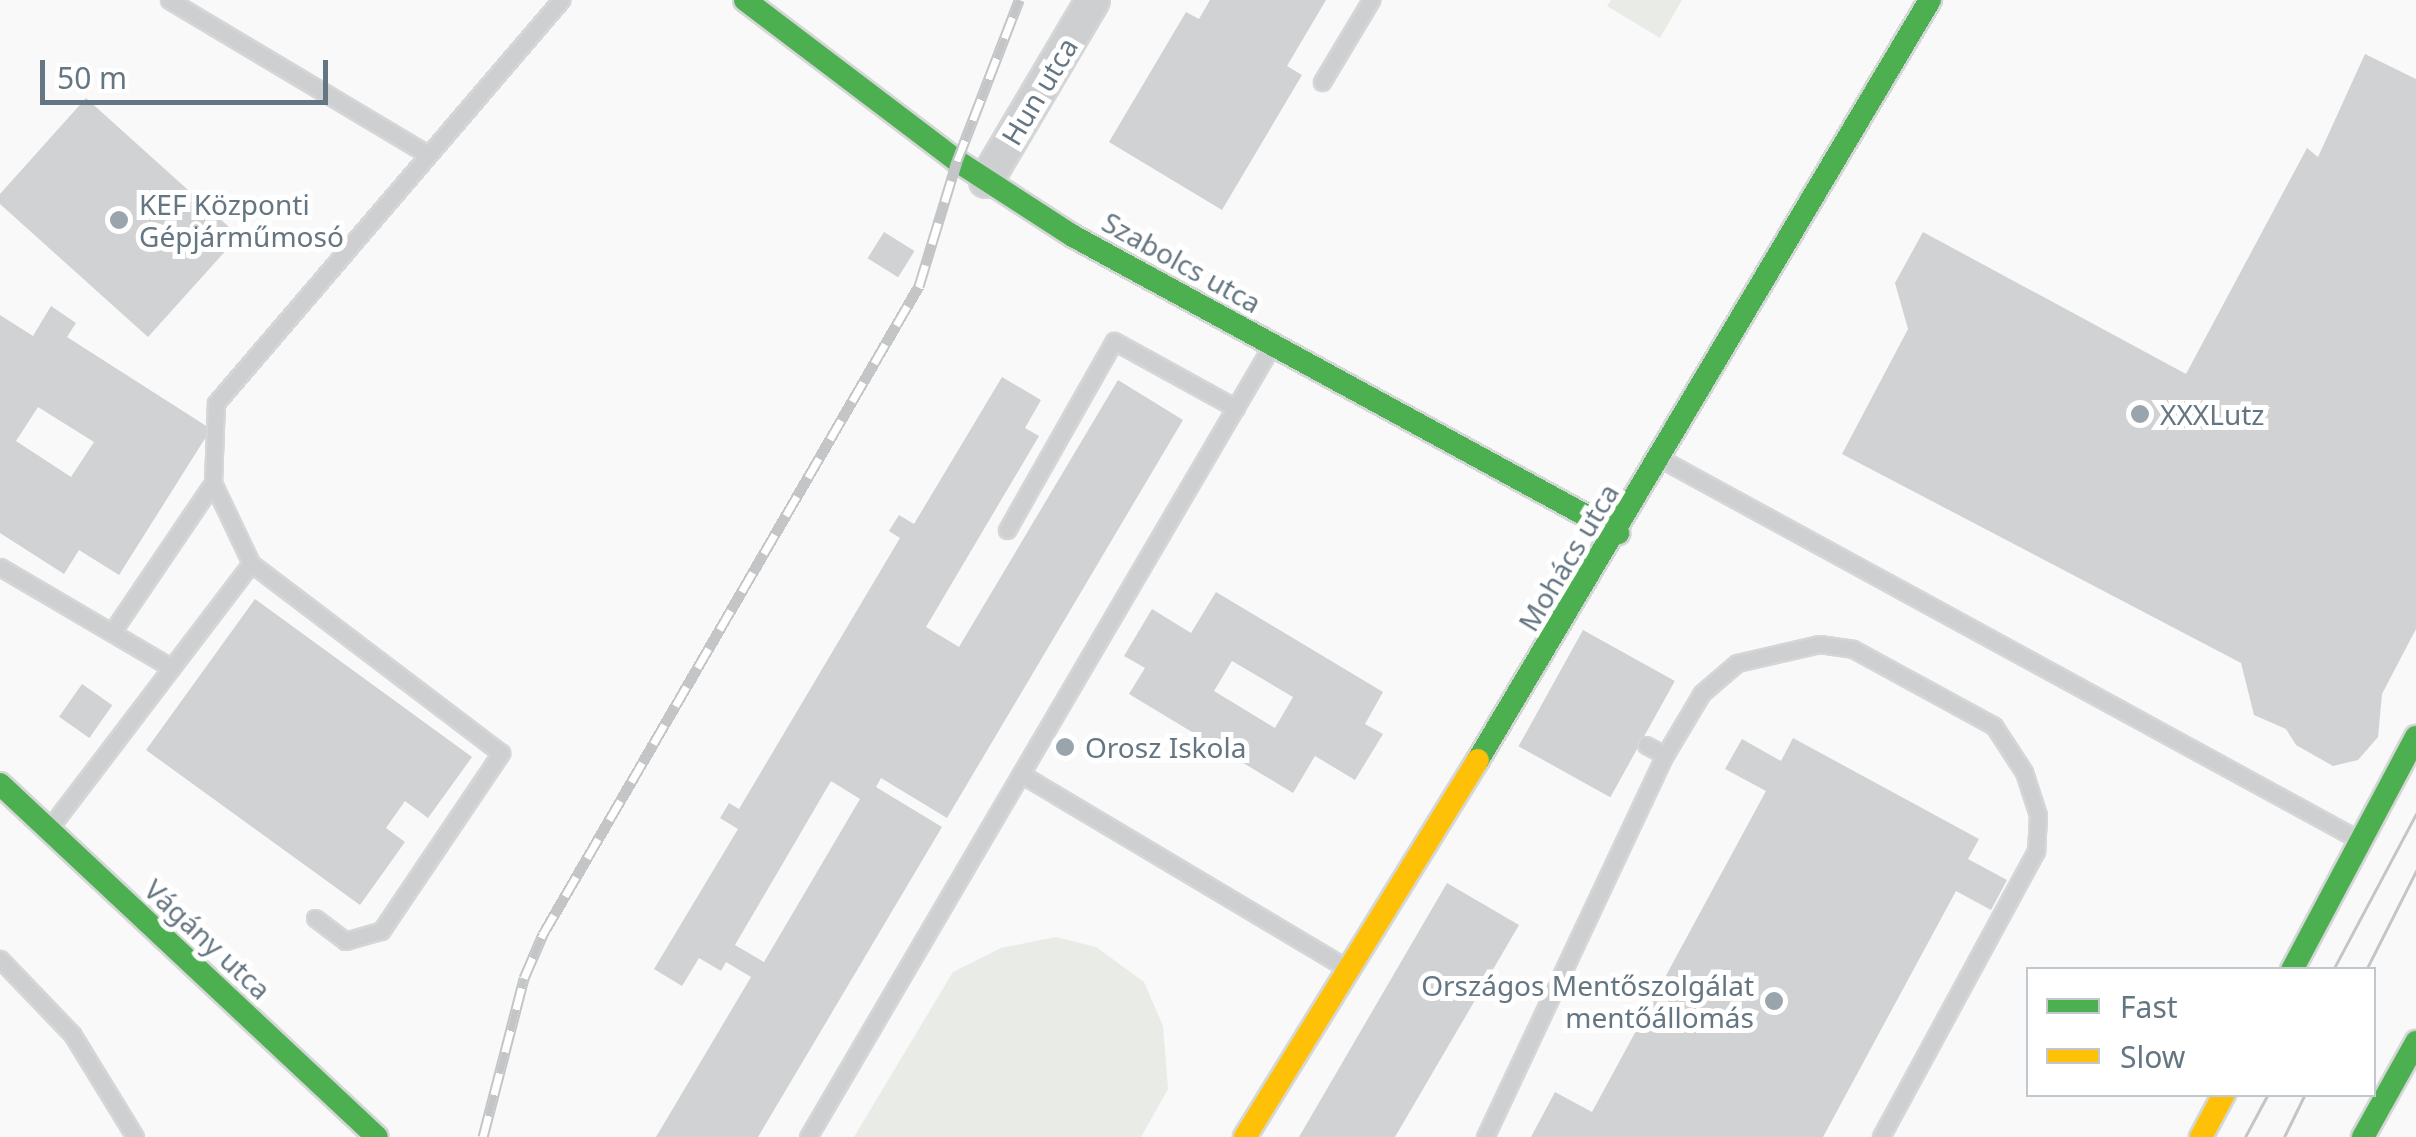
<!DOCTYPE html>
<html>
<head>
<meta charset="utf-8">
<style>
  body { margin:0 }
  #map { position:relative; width:2416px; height:1137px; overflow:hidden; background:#f9f9f9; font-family:"Noto Sans",sans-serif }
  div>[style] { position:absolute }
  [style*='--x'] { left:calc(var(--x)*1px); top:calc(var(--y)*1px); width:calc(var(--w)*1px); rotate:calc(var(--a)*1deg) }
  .green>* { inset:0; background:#e8ebe6 }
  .building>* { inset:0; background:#d0d2d3; transform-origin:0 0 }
  .roads { filter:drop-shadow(2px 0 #d5d6d7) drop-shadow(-2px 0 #d5d6d7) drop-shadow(0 2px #d5d6d7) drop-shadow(0 -2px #d5d6d7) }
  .lane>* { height:15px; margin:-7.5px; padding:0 7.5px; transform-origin:7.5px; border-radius:7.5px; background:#cecfd0 }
  .street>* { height:32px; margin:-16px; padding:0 16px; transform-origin:16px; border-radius:16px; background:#cecfd0 }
  .fast>* { height:22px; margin:-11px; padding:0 11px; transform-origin:11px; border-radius:11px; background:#4caf50 }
  .slow>* { height:22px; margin:-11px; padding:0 11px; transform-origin:11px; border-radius:11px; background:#ffc107 }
  .tram>* { height:2.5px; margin:-1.25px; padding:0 1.25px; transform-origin:1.25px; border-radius:1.25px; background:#c3c5c6 }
  .rail>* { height:11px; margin-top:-5.5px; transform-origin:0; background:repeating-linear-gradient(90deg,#fff 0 22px,#c3c5c6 0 44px); box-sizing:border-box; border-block:2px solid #c3c5c6 }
  .dots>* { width:28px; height:28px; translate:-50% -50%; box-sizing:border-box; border:5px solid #fff; border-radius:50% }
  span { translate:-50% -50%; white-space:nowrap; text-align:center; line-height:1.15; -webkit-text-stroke:10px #fff; paint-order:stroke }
  .street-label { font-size:28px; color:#657683 }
  .poi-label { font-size:28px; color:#657683 }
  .left { translate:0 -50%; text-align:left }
  .right { translate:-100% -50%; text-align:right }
  .legend { position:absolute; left:2026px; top:967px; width:350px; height:130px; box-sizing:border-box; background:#fff; border:2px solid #c1c8cd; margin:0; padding:12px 18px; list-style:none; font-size:30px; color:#657683 }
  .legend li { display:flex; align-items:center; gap:20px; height:50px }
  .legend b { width:50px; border:2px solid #c1c8cd }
  .scale { position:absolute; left:40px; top:60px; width:288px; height:45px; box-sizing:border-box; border:5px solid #657683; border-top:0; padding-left:12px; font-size:30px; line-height:35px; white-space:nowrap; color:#657683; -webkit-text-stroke:8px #fff; paint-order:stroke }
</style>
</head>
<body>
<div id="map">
  <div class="green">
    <i style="clip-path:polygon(1611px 0,1682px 0,1660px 38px,1607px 6px)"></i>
    <i style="clip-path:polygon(1056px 937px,1096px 947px,1144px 982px,1163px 1026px,1168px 1089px,1141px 1137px,854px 1137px,953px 972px,1001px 948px)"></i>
  </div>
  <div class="building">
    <i style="clip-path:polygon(1210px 0,1326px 0,1287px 66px,1302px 75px,1222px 210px,1109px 142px,1186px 12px,1199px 19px)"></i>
    <i style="clip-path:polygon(2365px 54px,2416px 79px,2416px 629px,2382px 694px,2378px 737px,2358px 760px,2333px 766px,2296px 745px,2286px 729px,2254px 715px,2241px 663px,1842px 454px,1908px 329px,1895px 283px,1923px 232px,2186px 374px,2307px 148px,2318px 157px)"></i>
    <i style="clip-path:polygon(86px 98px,239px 236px,148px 337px,0 204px,0 194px)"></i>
    <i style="left:884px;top:232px;width:36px;height:31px;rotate:32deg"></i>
    <i style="clip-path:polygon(evenodd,51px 306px,76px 323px,67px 337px,211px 429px,119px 575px,79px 550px,64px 574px,0 533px,0 315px,33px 336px,51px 306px,38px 407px,94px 442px,71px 477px,16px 441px,38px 407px)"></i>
    <i style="clip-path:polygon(evenodd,1002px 377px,1041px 400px,1025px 428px,1039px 436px,926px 627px,959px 647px,1118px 380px,1183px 420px,947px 818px,881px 778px,876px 787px,942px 827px,758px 1137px,656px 1137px,751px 977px,726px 962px,721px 971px,699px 958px,682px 986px,654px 969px,738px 829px,720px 818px,729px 803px,739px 809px,900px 538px,889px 531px,899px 515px,914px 524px,1002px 377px,831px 781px,860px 799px,764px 962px,735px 945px,831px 781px)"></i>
    <i style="clip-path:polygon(evenodd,1216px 592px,1383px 692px,1365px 724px,1383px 734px,1355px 780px,1315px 756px,1293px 793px,1129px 694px,1145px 668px,1124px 656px,1152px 609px,1191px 633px,1216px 592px,1232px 661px,1293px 697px,1275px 728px,1214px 691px,1232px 661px)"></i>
    <i style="clip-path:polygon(255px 599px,472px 757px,428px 818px,405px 801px,386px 828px,405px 842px,360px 905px,146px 750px)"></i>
    <i style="left:1583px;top:630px;width:105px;height:133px;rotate:29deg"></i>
    <i style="left:82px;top:684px;width:37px;height:40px;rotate:35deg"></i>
    <i style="clip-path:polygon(1793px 738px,1979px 839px,1968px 859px,2007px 880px,1991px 910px,1956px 891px,1823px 1137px,1531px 1137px,1555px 1092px,1592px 1112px,1766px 791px,1725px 769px,1742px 739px,1781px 761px)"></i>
    <i style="clip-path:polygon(1447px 883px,1519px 925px,1395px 1137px,1299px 1137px)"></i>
  </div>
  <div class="roads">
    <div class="lane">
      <i style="--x:169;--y:0;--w:300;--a:30.8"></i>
      <i style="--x:1322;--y:82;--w:96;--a:-59.1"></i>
      <i style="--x:1663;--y:460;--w:787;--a:28.62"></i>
      <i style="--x:1007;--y:530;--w:217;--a:-60.5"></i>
      <i style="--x:1114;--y:341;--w:139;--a:28.8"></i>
      <i style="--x:0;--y:567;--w:199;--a:30.4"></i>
      <i style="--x:112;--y:632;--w:180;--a:-55.9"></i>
      <i style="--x:1646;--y:745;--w:21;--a:28"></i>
      <i style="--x:1021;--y:774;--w:375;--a:30.8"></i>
      <i style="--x:51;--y:826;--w:330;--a:-52.7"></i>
      <i style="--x:315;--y:918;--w:38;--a:37"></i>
      <i style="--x:345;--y:941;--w:37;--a:-16"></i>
      <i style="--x:381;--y:931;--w:215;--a:-56"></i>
      <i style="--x:501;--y:753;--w:314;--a:-142.8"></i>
      <i style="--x:251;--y:563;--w:89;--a:-115.4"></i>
      <i style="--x:213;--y:483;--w:80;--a:-87.9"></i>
      <i style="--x:216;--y:403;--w:531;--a:-49.43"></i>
      <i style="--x:0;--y:959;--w:104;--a:46.2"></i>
      <i style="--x:72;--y:1034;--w:121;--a:58.5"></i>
      <i style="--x:808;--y:1137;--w:916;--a:-59.63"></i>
      <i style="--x:1485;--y:1137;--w:422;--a:-64.8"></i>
      <i style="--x:1665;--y:755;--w:72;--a:-59.2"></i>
      <i style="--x:1702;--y:693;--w:46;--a:-40.6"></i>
      <i style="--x:1737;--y:663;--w:84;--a:-13"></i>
      <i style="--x:1819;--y:644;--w:34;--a:8"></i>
      <i style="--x:1853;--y:649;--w:161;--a:28.6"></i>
      <i style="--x:1994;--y:726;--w:55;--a:56.9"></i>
      <i style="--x:2024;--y:772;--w:45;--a:72"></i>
      <i style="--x:2038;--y:815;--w:36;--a:93"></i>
      <i style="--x:2036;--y:851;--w:325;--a:118.5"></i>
    </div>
    <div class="street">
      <i style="--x:986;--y:181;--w:210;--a:-59.4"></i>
    </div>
    <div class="fast">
      <i style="--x:745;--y:0;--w:266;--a:37.2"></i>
      <i style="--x:957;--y:161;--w:138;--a:32.9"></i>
      <i style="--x:1073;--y:236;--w:621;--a:28.59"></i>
      <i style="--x:1478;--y:760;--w:884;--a:-59.26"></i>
      <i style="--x:0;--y:784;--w:516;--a:43.12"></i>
      <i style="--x:2292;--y:970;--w:264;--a:-62"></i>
      <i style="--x:2363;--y:1137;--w:109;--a:-60.8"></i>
    </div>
    <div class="slow">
      <i style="--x:1245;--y:1137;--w:443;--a:-58.3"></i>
      <i style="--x:2201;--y:1137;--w:49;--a:-61.9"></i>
    </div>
  </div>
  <div class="tram">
    <i style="--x:2333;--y:970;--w:177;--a:-62"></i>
    <i style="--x:2366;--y:970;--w:111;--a:-63.2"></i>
    <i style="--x:2245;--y:1137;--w:49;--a:-61.9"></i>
    <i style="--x:2284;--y:1137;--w:48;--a:-64"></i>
  </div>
  <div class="rail">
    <i style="--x:483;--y:1137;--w:164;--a:-75.5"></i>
    <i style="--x:524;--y:978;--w:48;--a:-66.6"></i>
    <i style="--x:543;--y:934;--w:749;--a:-59.88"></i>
    <i style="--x:919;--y:286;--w:131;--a:-73.1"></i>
    <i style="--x:957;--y:161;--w:173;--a:-68.9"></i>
  </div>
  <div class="dots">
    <i style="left:119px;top:220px;background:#99a4ac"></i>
    <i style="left:2140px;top:414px;background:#99a4ac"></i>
    <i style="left:1065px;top:747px;background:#99a4ac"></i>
    <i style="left:1774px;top:1001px;background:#99a4ac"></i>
  </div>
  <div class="street-label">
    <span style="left:1039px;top:91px;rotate:-59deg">Hun utca</span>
    <span style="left:1182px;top:262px;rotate:29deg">Szabolcs utca</span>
    <span style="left:1568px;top:557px;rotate:-59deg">Mohács utca</span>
    <span style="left:208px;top:939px;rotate:43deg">Vágány utca</span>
  </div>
  <div class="poi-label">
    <span class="left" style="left:139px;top:220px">KEF Központi<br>Gépjárműmosó</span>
    <span class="left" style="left:2160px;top:414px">XXXLutz</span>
    <span class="left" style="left:1085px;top:747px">Orosz Iskola</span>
    <span class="right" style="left:1754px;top:1001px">Országos Mentőszolgálat<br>mentőállomás</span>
  </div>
  <ul class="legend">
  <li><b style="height:12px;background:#4caf50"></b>Fast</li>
  <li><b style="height:12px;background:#ffc107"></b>Slow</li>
  </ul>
  <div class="scale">50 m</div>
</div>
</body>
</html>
